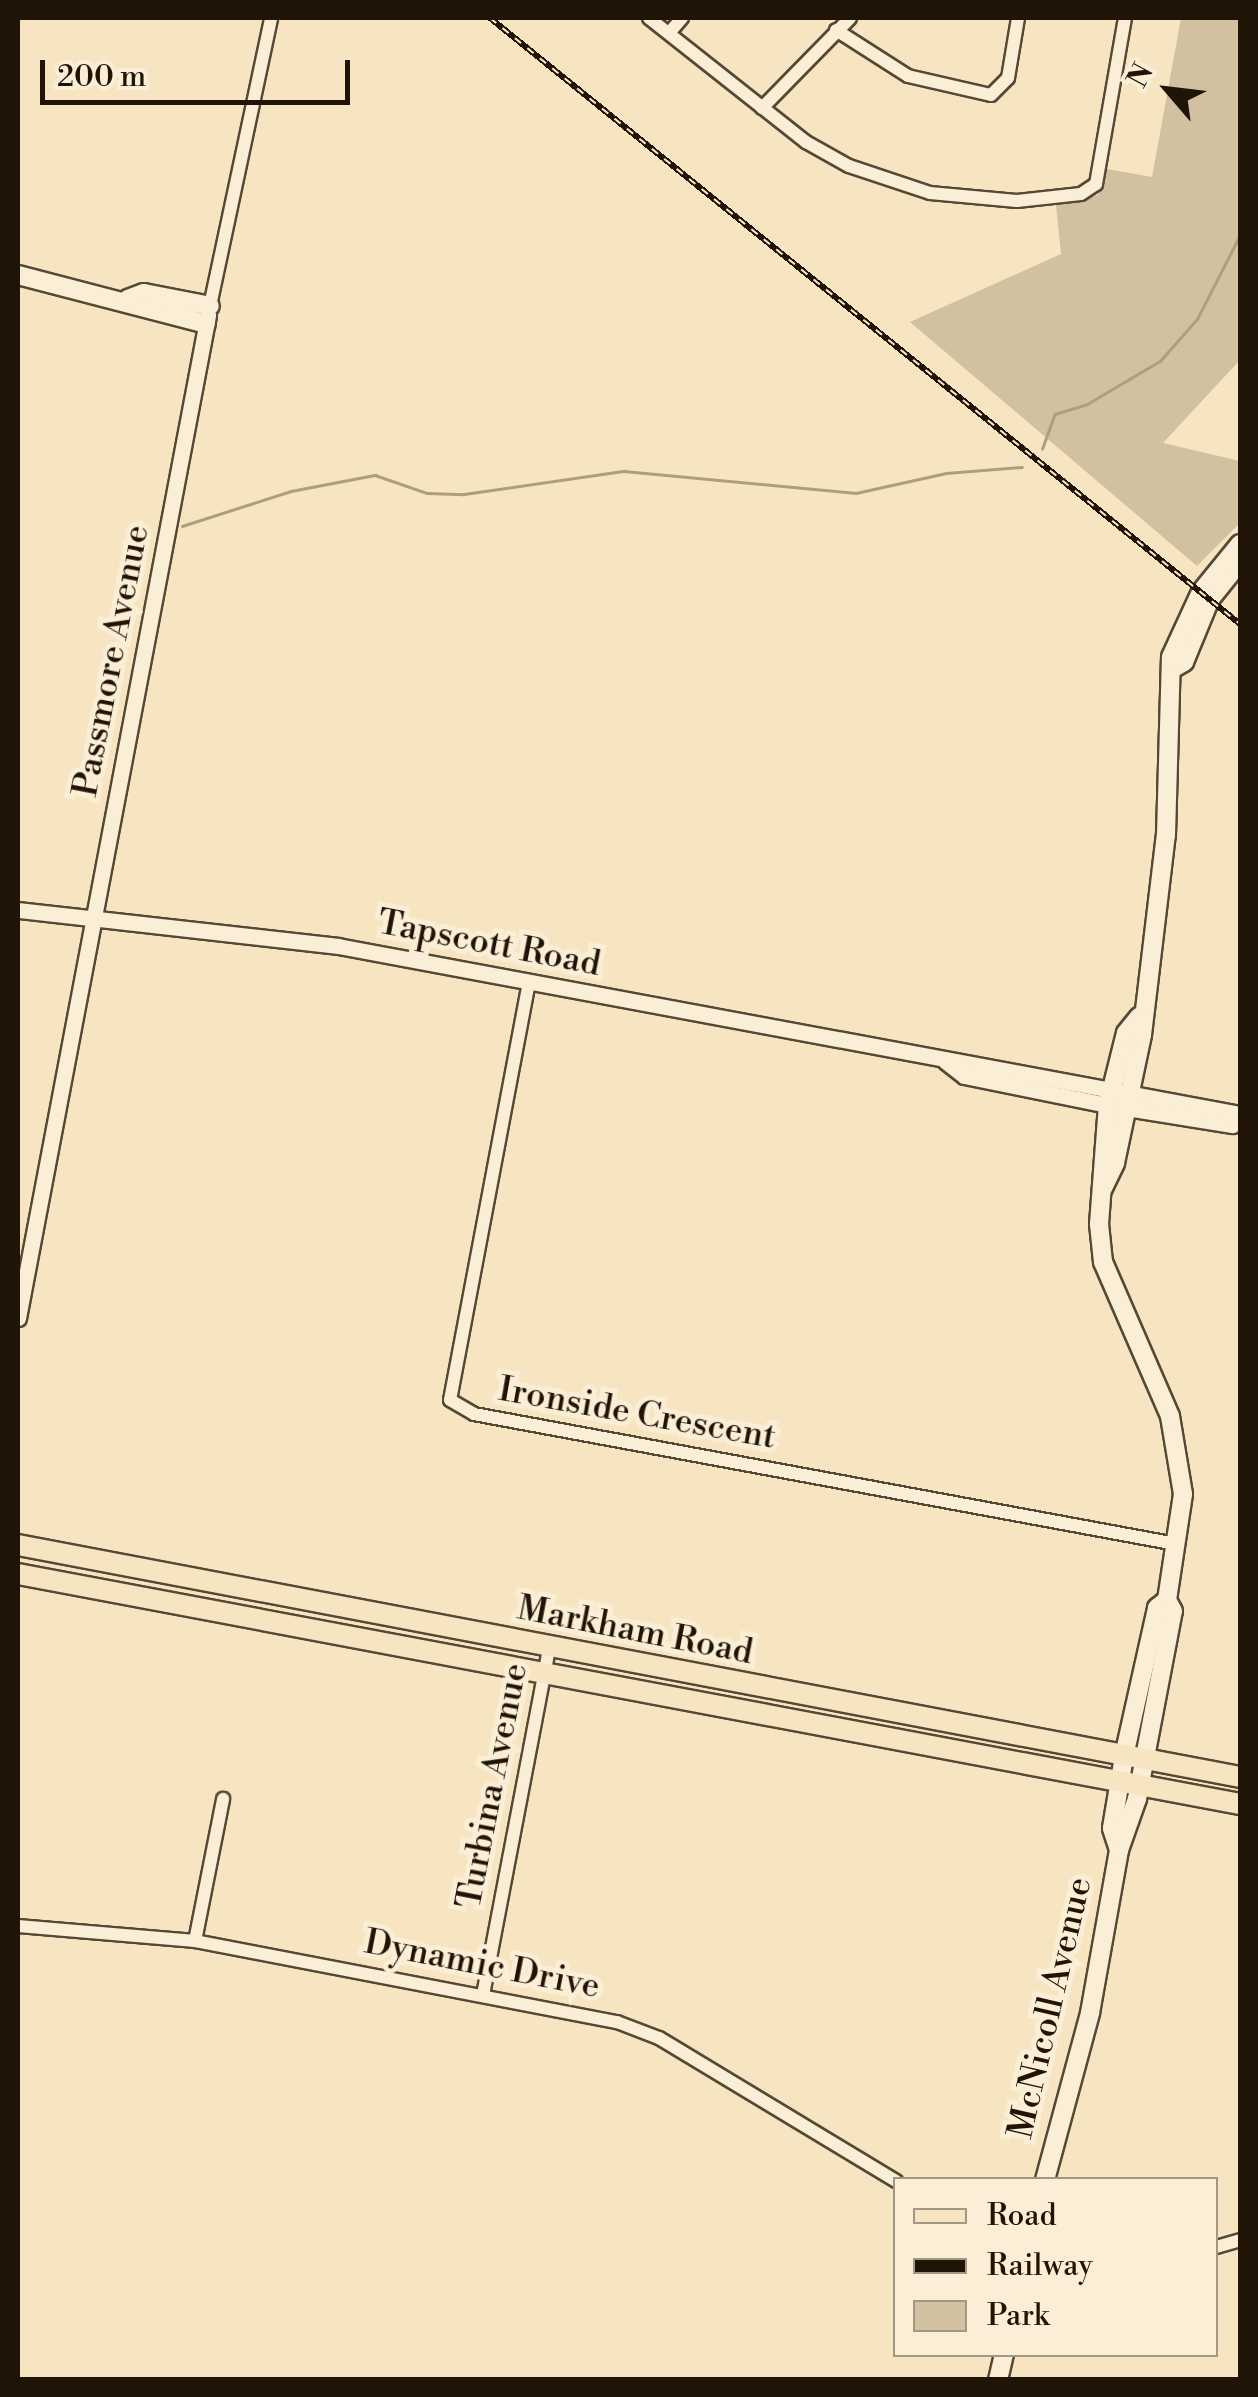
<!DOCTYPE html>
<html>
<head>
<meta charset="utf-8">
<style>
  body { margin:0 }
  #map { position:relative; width:1258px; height:2397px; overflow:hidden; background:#f7e5c1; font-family:"Libre Bodoni",serif }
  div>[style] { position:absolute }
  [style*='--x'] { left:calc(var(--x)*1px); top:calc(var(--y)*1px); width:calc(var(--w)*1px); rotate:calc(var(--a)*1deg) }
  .green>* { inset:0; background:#d2c1a1 }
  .stream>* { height:2.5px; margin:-1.25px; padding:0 1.25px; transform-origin:1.25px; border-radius:1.25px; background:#ae9e81 }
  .roads { filter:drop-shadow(2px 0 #554835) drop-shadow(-2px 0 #554835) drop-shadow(0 2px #554835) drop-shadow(0 -2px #554835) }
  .minor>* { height:12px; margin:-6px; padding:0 6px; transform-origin:6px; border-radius:6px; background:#faeed7 }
  .tertiary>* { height:15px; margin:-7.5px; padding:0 7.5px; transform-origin:7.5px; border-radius:7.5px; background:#faeed7 }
  .secondary>* { height:18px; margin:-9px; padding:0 9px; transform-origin:9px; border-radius:9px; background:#faeed7 }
  .primary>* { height:20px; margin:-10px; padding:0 10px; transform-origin:10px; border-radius:10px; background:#f7e5c1 }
  .rail>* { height:6px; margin-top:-3px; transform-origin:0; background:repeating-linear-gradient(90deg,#faeed7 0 8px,#1f1406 0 16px); box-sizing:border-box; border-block:2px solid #1f1406 }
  span { translate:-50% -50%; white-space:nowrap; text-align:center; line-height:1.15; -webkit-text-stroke:10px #faeed7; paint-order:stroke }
  .street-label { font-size:35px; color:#1f1406 }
  .frame { position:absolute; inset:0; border:20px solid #1f1406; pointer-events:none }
  .legend { position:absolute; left:893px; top:2177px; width:325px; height:180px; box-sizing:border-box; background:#faeed7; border:2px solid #a29783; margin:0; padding:12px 18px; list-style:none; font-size:30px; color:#1f1406 }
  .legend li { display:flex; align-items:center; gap:20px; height:50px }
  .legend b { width:50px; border:2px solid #a29783 }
  .north { position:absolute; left:1118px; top:40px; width:100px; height:100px; -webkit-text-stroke:8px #faeed7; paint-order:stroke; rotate:298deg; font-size:28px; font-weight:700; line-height:40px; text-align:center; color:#1f1406 }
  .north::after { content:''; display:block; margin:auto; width:35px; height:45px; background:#1f1406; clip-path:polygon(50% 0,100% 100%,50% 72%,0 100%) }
  .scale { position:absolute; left:40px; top:60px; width:310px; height:45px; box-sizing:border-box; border:5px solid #1f1406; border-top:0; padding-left:12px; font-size:30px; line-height:35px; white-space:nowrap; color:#1f1406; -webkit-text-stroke:8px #faeed7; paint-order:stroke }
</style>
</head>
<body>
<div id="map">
  <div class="green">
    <i style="clip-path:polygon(1181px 18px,1240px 18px,1240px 360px,1163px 443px,1240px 461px,1240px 523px,1197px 566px,910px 322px,1061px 254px,1056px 205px,1098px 195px,1107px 169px,1152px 177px)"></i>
  </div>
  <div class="stream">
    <i style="--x:1042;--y:449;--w:37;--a:-70"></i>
    <i style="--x:1055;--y:414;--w:34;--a:-17"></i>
    <i style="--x:1087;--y:404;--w:85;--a:-30.5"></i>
    <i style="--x:1160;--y:361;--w:56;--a:-48.6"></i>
    <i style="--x:1197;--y:319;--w:94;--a:-62.9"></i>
    <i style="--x:182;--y:526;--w:114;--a:-17.8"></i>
    <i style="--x:291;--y:491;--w:86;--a:-10.8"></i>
    <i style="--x:375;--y:475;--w:55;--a:19.1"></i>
    <i style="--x:427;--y:493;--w:37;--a:2"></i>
    <i style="--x:464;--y:494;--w:162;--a:-8.2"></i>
    <i style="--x:624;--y:471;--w:233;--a:5.4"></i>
    <i style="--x:856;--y:493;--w:92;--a:-12.5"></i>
    <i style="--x:946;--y:473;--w:76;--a:-4.5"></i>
  </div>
  <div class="roads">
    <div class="minor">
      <i style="--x:649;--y:18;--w:200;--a:38.3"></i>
      <i style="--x:806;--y:142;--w:49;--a:29.2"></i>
      <i style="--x:849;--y:166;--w:85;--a:18.4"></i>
      <i style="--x:930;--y:193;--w:87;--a:5.3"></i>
      <i style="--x:1017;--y:201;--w:64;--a:-6.2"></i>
      <i style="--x:1081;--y:194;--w:18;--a:-34"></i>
      <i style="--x:1096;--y:184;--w:169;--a:-80.1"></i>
      <i style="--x:836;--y:30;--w:85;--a:32.6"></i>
      <i style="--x:908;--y:76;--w:85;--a:12.9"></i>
      <i style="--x:991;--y:95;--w:24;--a:-45"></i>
      <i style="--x:1008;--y:78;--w:61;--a:-80.5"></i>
      <i style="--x:669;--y:33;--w:20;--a:-49"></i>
      <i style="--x:762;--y:108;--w:126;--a:-45.6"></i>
      <i style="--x:210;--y:306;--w:294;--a:-78"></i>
      <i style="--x:529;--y:982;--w:425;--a:100.7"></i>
      <i style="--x:450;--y:1400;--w:28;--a:30"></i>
      <i style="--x:474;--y:1414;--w:714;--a:10.49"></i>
      <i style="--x:18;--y:1926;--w:178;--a:4.8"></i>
      <i style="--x:195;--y:1941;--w:430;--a:10.9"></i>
      <i style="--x:617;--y:2022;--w:45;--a:20.9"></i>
      <i style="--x:659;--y:2038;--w:277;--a:31.1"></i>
      <i style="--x:195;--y:1941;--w:145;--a:-78.8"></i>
      <i style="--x:483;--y:1995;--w:353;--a:-79.2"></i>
      <i style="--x:1216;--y:2247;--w:25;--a:-16"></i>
    </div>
    <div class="tertiary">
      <i style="--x:18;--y:910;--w:322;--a:6.4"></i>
      <i style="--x:338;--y:946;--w:918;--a:10.55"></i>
      <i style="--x:945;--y:1061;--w:24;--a:38"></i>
      <i style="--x:964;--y:1076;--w:147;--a:11.4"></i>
      <i style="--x:1108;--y:1105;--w:126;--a:9.2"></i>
      <i style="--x:1232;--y:1125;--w:9;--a:-32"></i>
      <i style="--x:18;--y:1318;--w:1021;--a:-79.27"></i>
    </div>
    <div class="secondary">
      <i style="--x:18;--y:275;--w:194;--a:14.6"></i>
      <i style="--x:128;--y:299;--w:17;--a:-21"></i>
      <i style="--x:144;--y:293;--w:67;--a:11.1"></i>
      <i style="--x:1172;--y:669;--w:14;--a:-30"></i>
      <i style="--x:1184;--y:662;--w:68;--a:-67.6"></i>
      <i style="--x:1210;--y:599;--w:48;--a:-51"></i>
      <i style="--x:1103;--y:1188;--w:28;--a:-64"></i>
      <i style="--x:1115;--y:1163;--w:131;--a:-78.1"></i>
      <i style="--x:1142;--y:1035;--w:201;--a:-83.2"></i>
      <i style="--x:1166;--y:835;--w:178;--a:-88.4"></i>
      <i style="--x:1171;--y:657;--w:72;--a:-65.2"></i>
      <i style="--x:1201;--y:592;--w:62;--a:-50.9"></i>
      <i style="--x:1119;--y:1850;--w:23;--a:-108"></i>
      <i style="--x:1112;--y:1828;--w:73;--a:-80.5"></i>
      <i style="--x:1124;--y:1756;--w:152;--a:-77.4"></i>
      <i style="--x:1157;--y:1608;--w:13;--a:-39"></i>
      <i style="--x:1045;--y:2180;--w:173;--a:-74.9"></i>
      <i style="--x:1090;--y:2013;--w:166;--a:-79.9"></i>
      <i style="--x:1119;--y:1850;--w:54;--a:-70.6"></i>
      <i style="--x:1137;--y:1799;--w:191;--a:-79.2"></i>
      <i style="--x:1173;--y:1611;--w:13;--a:-119"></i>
      <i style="--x:1167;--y:1600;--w:107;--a:-81.4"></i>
      <i style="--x:1183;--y:1494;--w:79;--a:-99.5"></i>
      <i style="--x:1170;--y:1416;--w:168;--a:-113.5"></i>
      <i style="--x:1103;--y:1262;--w:38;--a:-96"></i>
      <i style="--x:1099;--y:1224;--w:119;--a:-85.7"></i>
      <i style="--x:1108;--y:1105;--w:74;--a:-76"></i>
      <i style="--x:1126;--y:1033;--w:21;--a:-51"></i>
      <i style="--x:998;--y:2380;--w:27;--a:-77"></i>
    </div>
    <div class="primary">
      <i style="--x:18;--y:1545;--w:1244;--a:10.75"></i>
      <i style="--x:18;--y:1574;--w:1243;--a:10.66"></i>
    </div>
  </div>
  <div class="rail">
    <i style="--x:490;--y:18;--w:964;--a:38.94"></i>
  </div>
  <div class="street-label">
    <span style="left:112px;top:661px;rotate:-79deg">Passmore Avenue</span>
    <span style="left:489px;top:944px;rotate:11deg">Tapscott Road</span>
    <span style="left:637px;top:1414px;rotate:10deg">Ironside Crescent</span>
    <span style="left:635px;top:1631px;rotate:11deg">Markham Road</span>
    <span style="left:493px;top:1786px;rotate:-79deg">Turbina Avenue</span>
    <span style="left:482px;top:1965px;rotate:11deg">Dynamic Drive</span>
    <span style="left:1051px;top:2008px;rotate:-77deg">McNicoll Avenue</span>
  </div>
  <div class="frame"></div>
  <ul class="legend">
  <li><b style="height:12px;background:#f7e5c1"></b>Road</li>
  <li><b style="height:12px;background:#1f1406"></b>Railway</li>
  <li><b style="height:28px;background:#d2c1a1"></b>Park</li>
  </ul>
  <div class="north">N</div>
  <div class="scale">200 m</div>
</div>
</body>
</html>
